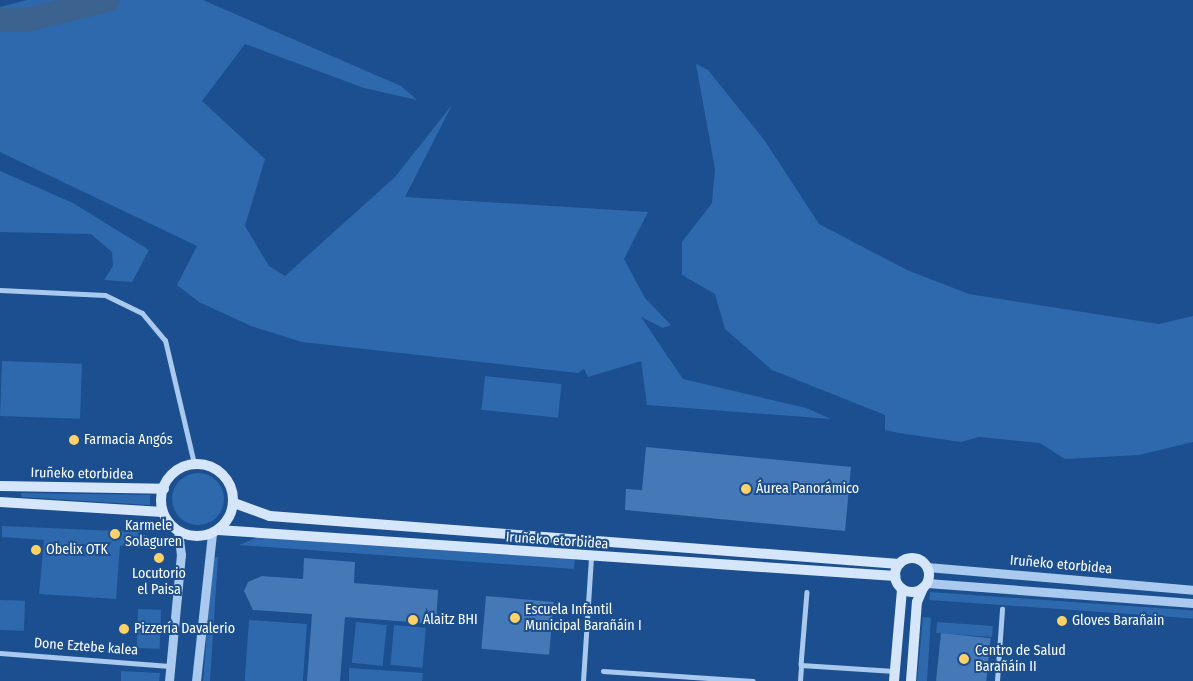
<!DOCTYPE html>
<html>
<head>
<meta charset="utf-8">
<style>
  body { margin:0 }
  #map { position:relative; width:1193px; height:681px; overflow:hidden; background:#1b4f8f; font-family:"Fira Sans Condensed",sans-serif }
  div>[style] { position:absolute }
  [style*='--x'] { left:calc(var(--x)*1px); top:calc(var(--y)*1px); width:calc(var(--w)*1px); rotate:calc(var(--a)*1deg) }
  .green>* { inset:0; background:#2e69ad; transform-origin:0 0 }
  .round { border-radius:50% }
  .river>* { height:24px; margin:-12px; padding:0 12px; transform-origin:12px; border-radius:12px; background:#3c6290 }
  .building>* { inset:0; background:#4478b7; transform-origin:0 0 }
  .pedestrian>* { height:4.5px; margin:-2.25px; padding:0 2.25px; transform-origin:2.25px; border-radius:2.25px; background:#a9c9ee }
  .minor>* { height:5px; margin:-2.5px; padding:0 2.5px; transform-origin:2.5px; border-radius:2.5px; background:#a9c9ee }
  .tertiary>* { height:9px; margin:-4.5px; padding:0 4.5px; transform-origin:4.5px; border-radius:4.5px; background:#a9c9ee }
  .secondary>* { height:10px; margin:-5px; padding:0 5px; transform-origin:5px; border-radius:5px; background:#d6e6fa }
  .secondary>.ring { margin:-5px; padding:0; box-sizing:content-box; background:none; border:10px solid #d6e6fa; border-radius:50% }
  .dots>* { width:14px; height:14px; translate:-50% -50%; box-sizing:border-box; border:2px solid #1b4f8f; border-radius:50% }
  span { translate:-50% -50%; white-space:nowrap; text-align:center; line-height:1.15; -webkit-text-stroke:4px #1b4f8f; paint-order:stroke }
  .poi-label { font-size:14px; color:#fff }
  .left { translate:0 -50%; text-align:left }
  .street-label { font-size:14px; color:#fff }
</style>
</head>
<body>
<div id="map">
  <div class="green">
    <i style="clip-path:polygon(27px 0,203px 0,401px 86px,417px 100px,364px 88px,245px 44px,202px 101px,265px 159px,245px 226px,269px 266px,285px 276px,395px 177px,452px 105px,405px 197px,648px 212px,624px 259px,645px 298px,671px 325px,663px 328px,641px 317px,683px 379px,806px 408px,831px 419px,647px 405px,641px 361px,588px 377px,584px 369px,578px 373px,302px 342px,251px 326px,199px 302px,177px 285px,197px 246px,0 152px,0 7px)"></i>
    <i style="clip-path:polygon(696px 64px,708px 70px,765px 141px,819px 224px,907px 270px,969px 294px,1159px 324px,1193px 316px,1193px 442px,1139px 455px,1065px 459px,1040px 443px,979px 437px,961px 442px,899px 433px,885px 430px,885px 415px,772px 370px,725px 329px,715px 294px,682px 275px,682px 242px,712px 203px,715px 169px)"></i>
    <i style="clip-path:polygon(0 171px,73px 203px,149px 250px,132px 282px,104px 280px,113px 266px,112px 252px,91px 234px,0 232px)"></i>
    <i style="left:2px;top:361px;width:80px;height:55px;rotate:2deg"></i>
    <i style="left:485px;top:376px;width:77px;height:34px;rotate:6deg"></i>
    <i class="round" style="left:172px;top:473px;width:52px;height:52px"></i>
    <i style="clip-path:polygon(21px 493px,150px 495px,150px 505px,22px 497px)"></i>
    <i style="clip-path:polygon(2px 526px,140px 532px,157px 542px,158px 549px,120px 546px,116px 599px,39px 594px,44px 540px,2px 537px)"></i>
    <i style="clip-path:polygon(270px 532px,575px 556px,574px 569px,239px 545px)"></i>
    <i style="clip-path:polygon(218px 557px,210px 681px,203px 681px,213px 558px)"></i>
    <i style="left:930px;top:592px;width:264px;height:8px;rotate:4deg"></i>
    <i style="left:0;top:600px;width:25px;height:30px;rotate:2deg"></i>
    <i style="left:138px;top:609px;width:23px;height:39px;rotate:2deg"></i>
    <i style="clip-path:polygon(923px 617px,931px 618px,927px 681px,917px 681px)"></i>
    <i style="left:249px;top:620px;width:58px;height:61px;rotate:4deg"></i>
    <i style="left:356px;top:622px;width:31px;height:41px;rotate:6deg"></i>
    <i style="left:937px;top:622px;width:56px;height:11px;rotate:4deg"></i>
    <i style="left:394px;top:625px;width:32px;height:40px;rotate:5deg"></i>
    <i style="clip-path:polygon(349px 668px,423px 673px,422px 681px,349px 681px)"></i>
    <i style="clip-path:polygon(121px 671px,160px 673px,159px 681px,121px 681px)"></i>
  </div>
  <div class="river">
    <i style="--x:0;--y:20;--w:26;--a:0"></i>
    <i style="--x:26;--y:20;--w:84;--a:-13.7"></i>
  </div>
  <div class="building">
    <i style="clip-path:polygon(646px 447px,851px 467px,845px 531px,625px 510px,626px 489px,642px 490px)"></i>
    <i style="clip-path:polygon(304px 558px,355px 562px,354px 583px,438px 590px,436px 624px,345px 617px,340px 681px,307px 681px,312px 614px,253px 610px,244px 591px,248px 582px,262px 576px,303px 579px)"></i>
    <i style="left:486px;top:596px;width:68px;height:53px;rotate:5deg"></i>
    <i style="left:941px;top:633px;width:50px;height:48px;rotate:6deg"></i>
  </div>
  <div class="pedestrian">
    <i style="--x:807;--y:592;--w:73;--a:94.7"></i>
    <i style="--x:801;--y:665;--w:93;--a:3.7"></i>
    <i style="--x:603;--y:671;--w:150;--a:3.8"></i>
    <i style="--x:800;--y:681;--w:16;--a:-86"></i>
    <i style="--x:997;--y:681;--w:72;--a:-86"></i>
  </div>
  <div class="minor">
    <i style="--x:0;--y:290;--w:105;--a:2.7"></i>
    <i style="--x:105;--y:295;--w:41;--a:25.9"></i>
    <i style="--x:142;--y:313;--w:35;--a:50"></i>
    <i style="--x:165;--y:340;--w:127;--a:76.8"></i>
    <i style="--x:0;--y:653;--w:170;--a:4.4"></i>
    <i style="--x:583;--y:681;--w:124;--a:-86.3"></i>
  </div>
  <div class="tertiary">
    <i style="--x:927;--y:567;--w:267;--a:4.9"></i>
    <i style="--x:927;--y:583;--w:267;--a:4.3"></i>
    <i style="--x:169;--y:681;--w:127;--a:-84.6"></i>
    <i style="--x:181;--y:555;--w:24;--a:-97"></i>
    <i style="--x:196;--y:681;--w:148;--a:-83.8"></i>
  </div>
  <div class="secondary">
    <i class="ring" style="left:161px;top:464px;width:62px;height:62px"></i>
    <i style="--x:0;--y:486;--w:164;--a:1"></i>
    <i style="--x:0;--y:502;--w:163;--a:3.5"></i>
    <i style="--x:234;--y:503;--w:38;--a:20"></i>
    <i style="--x:270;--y:516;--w:631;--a:4.36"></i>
    <i style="--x:218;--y:530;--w:679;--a:3.89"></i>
    <i class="ring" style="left:895px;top:558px;width:24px;height:24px"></i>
    <i style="--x:894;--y:681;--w:92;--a:-85"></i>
    <i style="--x:911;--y:681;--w:79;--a:-85.7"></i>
    <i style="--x:917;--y:602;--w:15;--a:-67"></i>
  </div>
  <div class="dots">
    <i style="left:74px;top:440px;background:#ffd166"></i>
    <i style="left:746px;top:489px;background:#ffd166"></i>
    <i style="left:115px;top:534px;background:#ffd166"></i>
    <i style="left:36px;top:550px;background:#ffd166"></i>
    <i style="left:159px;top:558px;background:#ffd166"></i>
    <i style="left:515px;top:618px;background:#ffd166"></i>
    <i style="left:413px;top:620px;background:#ffd166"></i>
    <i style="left:1062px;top:621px;background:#ffd166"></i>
    <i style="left:124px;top:629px;background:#ffd166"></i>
    <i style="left:964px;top:659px;background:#ffd166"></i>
  </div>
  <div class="poi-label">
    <span class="left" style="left:84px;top:440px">Farmacia Angós</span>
    <span class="left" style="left:756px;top:489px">Áurea Panorámico</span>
    <span class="left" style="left:125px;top:534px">Karmele<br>Solaguren</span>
    <span class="left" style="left:46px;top:550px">Obelix OTK</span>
    <span style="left:159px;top:582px">Locutorio<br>el Paisa</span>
    <span class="left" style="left:525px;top:618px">Escuela Infantil<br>Municipal Barañáin I</span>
    <span class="left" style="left:423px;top:620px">Alaitz BHI</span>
    <span class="left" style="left:1072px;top:621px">Gloves Barañain</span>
    <span class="left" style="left:134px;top:629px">Pizzería Davalerio</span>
    <span class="left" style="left:975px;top:659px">Centro de Salud<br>Barañáin II</span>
  </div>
  <div class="street-label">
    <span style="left:82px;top:474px;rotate:1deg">Iruñeko etorbidea</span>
    <span style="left:557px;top:541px;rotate:4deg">Iruñeko etorbidea</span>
    <span style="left:1061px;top:565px;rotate:5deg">Iruñeko etorbidea</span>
    <span style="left:86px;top:647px;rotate:4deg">Done Eztebe kalea</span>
  </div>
</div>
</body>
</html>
